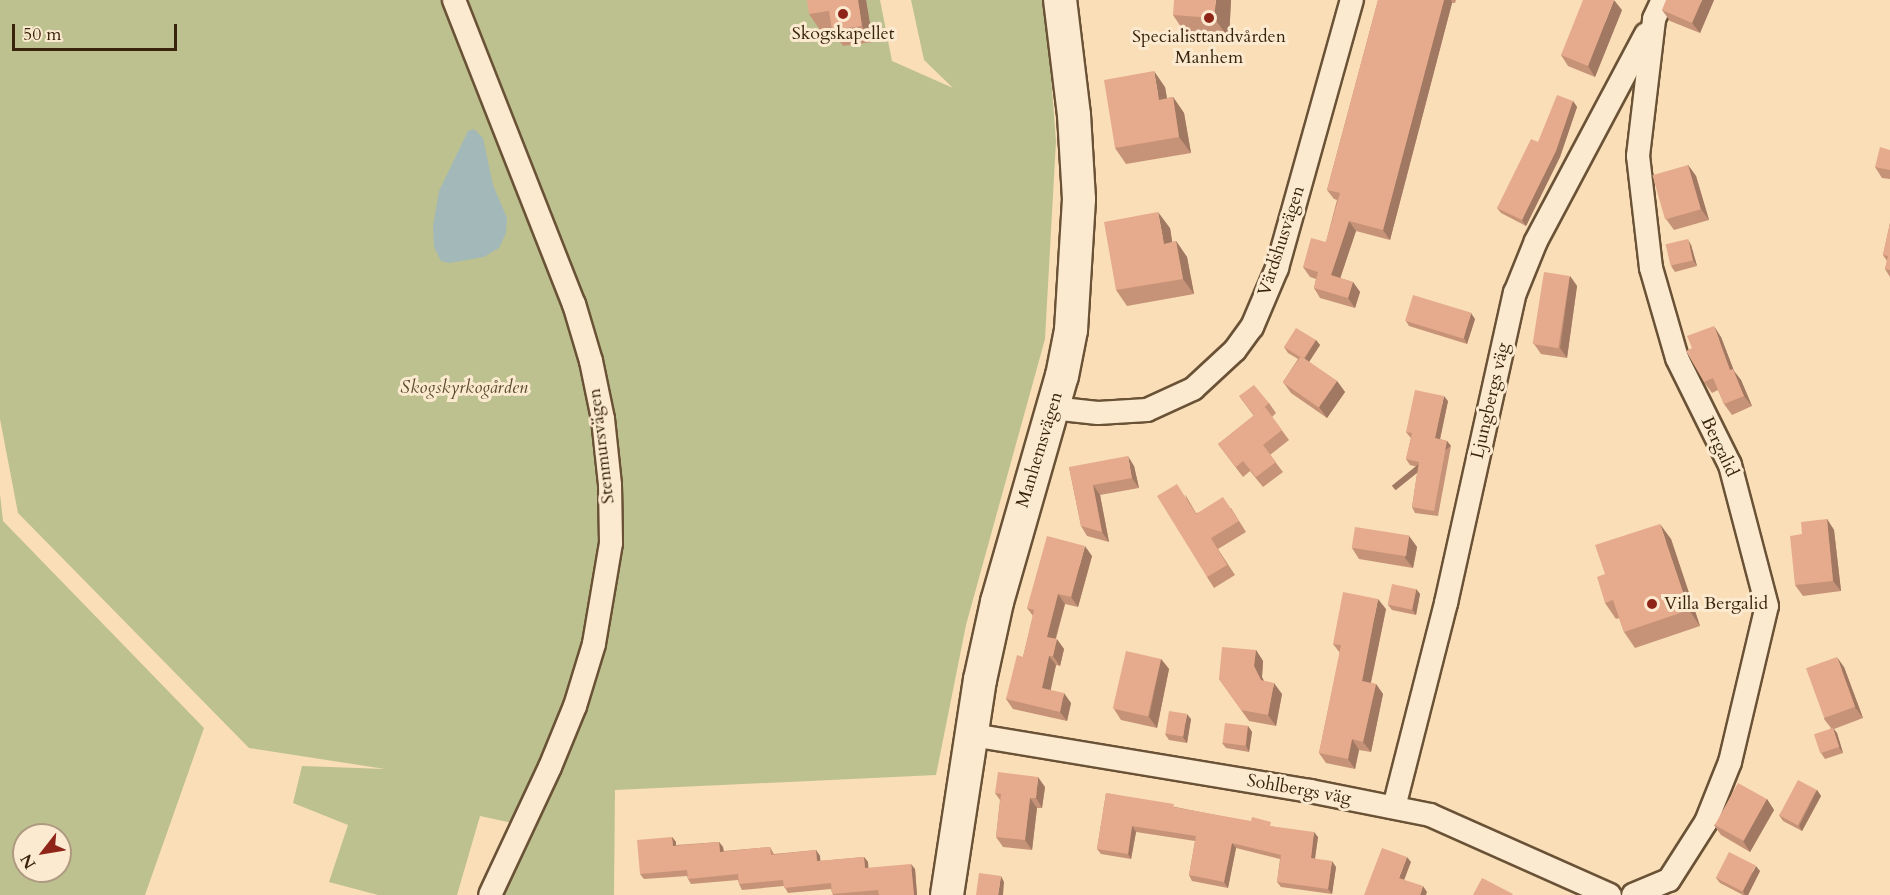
<!DOCTYPE html>
<html>
<head>
<meta charset="utf-8">
<style>
  body { margin:0 }
  #map { position:relative; width:1890px; height:895px; overflow:hidden; background:#fadeb7; font-family:Cardo,serif }
  div>[style] { position:absolute }
  [style*='--x'] { left:calc(var(--x)*1px); top:calc(var(--y)*1px); width:calc(var(--w)*1px); rotate:calc(var(--a)*1deg) }
  .green>* { inset:0; background:#bdc18f }
  .water>* { inset:0; background:#a3b9b9 }
  .roads { filter:drop-shadow(2px 0 #6a5236) drop-shadow(-2px 0 #6a5236) drop-shadow(0 2px #6a5236) drop-shadow(0 -2px #6a5236) }
  .street>* { height:22px; margin:-11px; padding:0 11px; transform-origin:11px; border-radius:11px; background:#fcead0 }
  .secondary>* { height:32px; margin:-16px; padding:0 16px; transform-origin:16px; border-radius:16px; background:#fcead0 }
  .wall>* { inset:0; background:#c69378 }
  .shaded-wall>* { inset:0; background:#a17862; transform-origin:0 0 }
  .building>* { inset:0; background:#e6ab8c; transform-origin:0 0 }
  .dots>* { width:16px; height:16px; translate:-50% -50%; box-sizing:border-box; border:3px solid #fcead0; border-radius:50% }
  span { translate:-50% -50%; white-space:nowrap; text-align:center; line-height:1.15; -webkit-text-stroke:6px #fcead0; paint-order:stroke }
  .poi-label { font-size:18px; color:#3a230b }
  .left { translate:0 -50%; text-align:left }
  .street-label { font-size:18px; color:#3a230b }
  .park-label { font-size:18px; color:#5b4a2c; font-style:italic }
  .north { position:absolute; left:12px; top:823px; width:60px; height:60px; box-sizing:border-box; background:#fcead0; border:2px solid #ae9a81; border-radius:50%; rotate:239deg; font-size:16px; font-weight:700; line-height:24px; text-align:center; color:#3a230b }
  .north::after { content:''; display:block; margin:auto; width:21px; height:27px; background:#8f2418; clip-path:polygon(50% 0,100% 100%,50% 72%,0 100%) }
  .scale { position:absolute; left:12px; top:24px; width:165px; height:27px; box-sizing:border-box; border:3px solid #3a230b; border-top:0; padding-left:8px; font-size:18px; line-height:21px; white-space:nowrap; color:#3a230b; -webkit-text-stroke:4px #fcead0; paint-order:stroke }
</style>
</head>
<body>
<div id="map">
  <div class="green">
    <i style="clip-path:polygon(0 0,880px 0,892px 61px,953px 88px,924px 60px,911px 0,1045px 0,1056px 141px,1045px 339px,966px 625px,936px 775px,615px 790px,614px 895px,504px 895px,536px 828px,480px 816px,457px 895px,378px 895px,329px 882px,348px 825px,293px 803px,302px 766px,385px 769px,249px 748px,18px 513px,0 419px)"></i>
    <i style="clip-path:polygon(evenodd,0 494px,3px 521px,204px 728px,145px 895px,0 895px,0 494px,24px 835px,60px 835px,60px 871px,24px 871px,24px 835px)"></i>
  </div>
  <div class="water">
    <i style="clip-path:polygon(474px 129px,483px 138px,493px 185px,507px 218px,506px 233px,499px 248px,484px 257px,449px 263px,441px 261px,434px 247px,433px 226px,439px 191px,468px 131px)"></i>
  </div>
  <div class="roads">
    <div class="street">
      <i style="--x:454;--y:0;--w:327;--a:68.5"></i>
      <i style="--x:574;--y:304;--w:59;--a:73.4"></i>
      <i style="--x:591;--y:361;--w:59;--a:78.3"></i>
      <i style="--x:603;--y:419;--w:66;--a:83.9"></i>
      <i style="--x:610;--y:485;--w:58;--a:89"></i>
      <i style="--x:611;--y:543;--w:102;--a:99.6"></i>
      <i style="--x:594;--y:644;--w:65;--a:107"></i>
      <i style="--x:575;--y:706;--w:66;--a:112.3"></i>
      <i style="--x:550;--y:767;--w:141;--a:115.1"></i>
      <i style="--x:1052;--y:408;--w:46;--a:6.2"></i>
      <i style="--x:1098;--y:413;--w:49;--a:-3.5"></i>
      <i style="--x:1147;--y:410;--w:51;--a:-24.5"></i>
      <i style="--x:1193;--y:389;--w:57;--a:-42.9"></i>
      <i style="--x:1235;--y:350;--w:29;--a:-54"></i>
      <i style="--x:1252;--y:327;--w:64;--a:-67"></i>
      <i style="--x:1277;--y:268;--w:278;--a:-74.4"></i>
      <i style="--x:972;--y:735;--w:343;--a:9.4"></i>
      <i style="--x:1310;--y:791;--w:122;--a:11.3"></i>
      <i style="--x:1430;--y:815;--w:197;--a:24"></i>
      <i style="--x:1394;--y:807;--w:211;--a:-75.7"></i>
      <i style="--x:1446;--y:603;--w:318;--a:-77.5"></i>
      <i style="--x:1515;--y:293;--w:56;--a:-68"></i>
      <i style="--x:1536;--y:241;--w:234;--a:-62"></i>
      <i style="--x:1633;--y:895;--w:39;--a:-23"></i>
      <i style="--x:1669;--y:880;--w:69;--a:-57.5"></i>
      <i style="--x:1706;--y:822;--w:65;--a:-68.2"></i>
      <i style="--x:1730;--y:762;--w:160;--a:-76.7"></i>
      <i style="--x:1767;--y:606;--w:146;--a:-104.7"></i>
      <i style="--x:1730;--y:465;--w:119;--a:-116.4"></i>
      <i style="--x:1677;--y:358;--w:94;--a:-106.1"></i>
      <i style="--x:1651;--y:268;--w:113;--a:-96.6"></i>
      <i style="--x:1638;--y:156;--w:138;--a:-83.3"></i>
      <i style="--x:1654;--y:19;--w:21;--a:-65"></i>
    </div>
    <div class="secondary">
      <i style="--x:947;--y:895;--w:218;--a:-81.3"></i>
      <i style="--x:980;--y:680;--w:80;--a:-77.7"></i>
      <i style="--x:997;--y:602;--w:235;--a:-74"></i>
      <i style="--x:1062;--y:376;--w:47;--a:-78.9"></i>
      <i style="--x:1071;--y:330;--w:131;--a:-86.5"></i>
      <i style="--x:1079;--y:199;--w:84;--a:-93.4"></i>
      <i style="--x:1074;--y:115;--w:116;--a:-96.9"></i>
    </div>
  </div>
  <div class="wall">
    <i style="clip-path:polygon(866px 0,873px 42px,843px 46px,832px 30px,832px 28px,820px 30px,809px 14px)"></i>
    <i style="clip-path:polygon(1231px 0,1229px 38px,1187px 36px,1173px 15px)"></i>
    <i style="clip-path:polygon(1378px 0,1456px 0,1455px 3px,1452px 3px,1390px 240px,1356px 231px,1340px 278px,1353px 282px,1360px 292px,1355px 308px,1320px 298px,1314px 288px,1316px 279px,1310px 277px,1303px 267px,1326px 242px,1337px 200px,1334px 199px,1327px 190px)"></i>
    <i style="clip-path:polygon(1714px 0,1700px 33px,1670px 21px,1662px 10px)"></i>
    <i style="clip-path:polygon(1622px 10px,1595px 77px,1568px 66px,1561px 55px)"></i>
    <i style="clip-path:polygon(1165px 87px,1167px 98px,1173px 97px,1184px 113px,1191px 153px,1126px 164px,1115px 148px)"></i>
    <i style="clip-path:polygon(1573px 101px,1577px 107px,1560px 157px,1526px 226px,1501px 213px,1497px 208px,1538px 142px)"></i>
    <i style="clip-path:polygon(1890px 150px,1890px 179px,1882px 178px,1875px 167px)"></i>
    <i style="clip-path:polygon(1688px 165px,1696px 176px,1709px 220px,1674px 230px,1666px 219px)"></i>
    <i style="clip-path:polygon(1890px 223px,1890px 277px,1885px 269px,1887px 261px,1883px 255px)"></i>
    <i style="clip-path:polygon(1170px 228px,1172px 242px,1176px 241px,1187px 257px,1194px 294px,1127px 306px,1116px 290px)"></i>
    <i style="clip-path:polygon(1691px 245px,1697px 266px,1675px 272px,1671px 266px)"></i>
    <i style="clip-path:polygon(1570px 276px,1577px 286px,1567px 358px,1541px 354px,1534px 344px)"></i>
    <i style="clip-path:polygon(1475px 319px,1467px 344px,1409px 326px,1406px 321px)"></i>
    <i style="clip-path:polygon(1721px 337px,1734px 371px,1741px 380px,1752px 406px,1732px 415px,1724px 404px,1718px 390px,1712px 393px,1704px 382px)"></i>
    <i style="clip-path:polygon(1316px 340px,1320px 345px,1309px 362px,1337px 381px,1345px 392px,1327px 418px,1291px 393px,1283px 382px,1298px 359px,1288px 353px,1284px 347px)"></i>
    <i style="clip-path:polygon(1239px 396px,1269px 403px,1276px 413px,1272px 417px,1289px 440px,1270px 455px,1283px 472px,1263px 487px,1250px 471px,1243px 477px,1218px 444px,1254px 416px)"></i>
    <i style="clip-path:polygon(1448px 401px,1440px 439px,1447px 441px,1451px 446px,1438px 516px,1415px 513px,1412px 507px,1418px 467px,1410px 465px,1406px 459px,1411px 438px,1410px 437px,1406px 432px)"></i>
    <i style="clip-path:polygon(1134px 466px,1139px 488px,1100px 495px,1109px 542px,1087px 536px,1081px 526px,1069px 467px)"></i>
    <i style="clip-path:polygon(1185px 494px,1196px 513px,1231px 508px,1246px 532px,1218px 549px,1235px 575px,1214px 588px,1207px 577px)"></i>
    <i style="clip-path:polygon(1827px 519px,1834px 530px,1841px 591px,1803px 596px,1795px 585px,1802px 534px)"></i>
    <i style="clip-path:polygon(1409px 536px,1417px 547px,1413px 568px,1359px 559px,1352px 548px)"></i>
    <i style="clip-path:polygon(1671px 539px,1700px 626px,1635px 648px,1624px 632px,1619px 618px,1616px 619px,1605px 603px,1605px 574px)"></i>
    <i style="clip-path:polygon(1092px 556px,1078px 607px,1065px 604px,1056px 639px,1064px 649px,1060px 666px,1056px 665px,1050px 690px,1071px 703px,1067px 721px,1013px 709px,1006px 699px,1023px 657px,1033px 616px,1027px 608px)"></i>
    <i style="clip-path:polygon(1416px 589px,1420px 594px,1416px 615px,1392px 610px,1388px 605px)"></i>
    <i style="clip-path:polygon(1386px 609px,1371px 683px,1376px 684px,1383px 694px,1371px 752px,1359px 750px,1355px 769px,1326px 763px,1319px 753px,1340px 653px,1333px 644px)"></i>
    <i style="clip-path:polygon(1256px 650px,1263px 661px,1262px 677px,1264px 681px,1282px 694px,1276px 726px,1249px 721px,1219px 679px)"></i>
    <i style="clip-path:polygon(1161px 659px,1169px 669px,1157px 728px,1121px 720px,1114px 709px)"></i>
    <i style="clip-path:polygon(1844px 667px,1863px 718px,1834px 729px,1837px 733px,1843px 753px,1825px 759px,1821px 753px,1831px 728px,1824px 719px)"></i>
    <i style="clip-path:polygon(1191px 719px,1187px 743px,1169px 740px,1165px 734px)"></i>
    <i style="clip-path:polygon(1248px 726px,1252px 732px,1249px 752px,1226px 748px,1222px 743px)"></i>
    <i style="clip-path:polygon(1045px 787px,1042px 808px,1037px 808px,1032px 850px,1003px 847px,996px 837px,1000px 800px,995px 793px)"></i>
    <i style="clip-path:polygon(1817px 790px,1821px 796px,1802px 831px,1783px 821px,1779px 815px)"></i>
    <i style="clip-path:polygon(1106px 793px,1275px 827px,1318px 837px,1315px 859px,1336px 867px,1332px 894px,1281px 887px,1277px 882px,1280px 859px,1236px 848px,1228px 888px,1192px 881px,1189px 875px,1195px 841px,1136px 832px,1131px 859px,1101px 854px,1097px 849px)"></i>
    <i style="clip-path:polygon(1767px 799px,1774px 810px,1750px 852px,1721px 835px,1714px 825px)"></i>
    <i style="clip-path:polygon(672px 837px,676px 842px,676px 845px,719px 842px,723px 847px,724px 851px,770px 847px,774px 854px,816px 850px,820px 856px,820px 861px,864px 857px,868px 862px,868px 868px,915px 869px,917px 895px,833px 895px,831px 889px,788px 893px,784px 886px,742px 890px,739px 884px,738px 880px,691px 884px,688px 879px,687px 876px,644px 879px,640px 874px)"></i>
    <i style="clip-path:polygon(1760px 871px,1748px 895px,1743px 895px,1720px 883px,1716px 878px)"></i>
  </div>
  <div class="shaded-wall">
    <i style="clip-path:polygon(858px 0,866px 0,873px 42px,862px 26px)"></i>
    <i style="clip-path:polygon(1216px 0,1231px 0,1229px 38px,1214px 18px)"></i>
    <i style="clip-path:polygon(1444px 0,1451px 0,1452px 3px,1390px 240px,1383px 230px)"></i>
    <i style="clip-path:polygon(1614px 0,1622px 10px,1595px 77px,1588px 66px)"></i>
    <i style="clip-path:polygon(1702px 0,1714px 0,1700px 33px,1692px 23px)"></i>
    <i style="clip-path:polygon(1154px 71px,1165px 87px,1170px 116px,1159px 100px)"></i>
    <i style="clip-path:polygon(1173px 97px,1184px 113px,1191px 153px,1179px 137px)"></i>
    <i style="clip-path:polygon(1573px 101px,1577px 107px,1560px 157px,1526px 226px,1522px 220px)"></i>
    <i style="clip-path:polygon(1688px 165px,1696px 176px,1709px 220px,1701px 209px)"></i>
    <i style="clip-path:polygon(1158px 212px,1170px 228px,1175px 259px,1164px 244px)"></i>
    <i style="clip-path:polygon(1349px 221px,1356px 231px,1338px 285px,1331px 275px)"></i>
    <i style="clip-path:polygon(1688px 239px,1691px 245px,1697px 266px,1693px 260px)"></i>
    <i style="clip-path:polygon(1176px 241px,1187px 257px,1194px 294px,1183px 279px)"></i>
    <i style="clip-path:polygon(1570px 276px,1577px 286px,1567px 358px,1560px 348px)"></i>
    <i style="clip-path:polygon(1353px 282px,1360px 292px,1355px 308px,1348px 298px)"></i>
    <i style="clip-path:polygon(1471px 313px,1475px 319px,1467px 344px,1464px 338px)"></i>
    <i style="clip-path:polygon(1714px 326px,1721px 337px,1734px 371px,1741px 380px,1752px 406px,1744px 396px,1730px 370px)"></i>
    <i style="clip-path:polygon(1316px 340px,1320px 345px,1307px 365px,1304px 360px)"></i>
    <i style="clip-path:polygon(1337px 381px,1345px 392px,1327px 418px,1319px 407px)"></i>
    <i style="clip-path:polygon(1444px 396px,1448px 401px,1439px 444px,1435px 438px)"></i>
    <i style="left:1447px;top:441px;width:6px;height:71px;rotate:51deg"></i>
    <i style="clip-path:polygon(1128px 456px,1134px 466px,1139px 488px,1132px 478px)"></i>
    <i style="clip-path:polygon(1093px 485px,1100px 495px,1109px 542px,1102px 532px)"></i>
    <i style="clip-path:polygon(1827px 519px,1834px 530px,1841px 591px,1833px 581px)"></i>
    <i style="clip-path:polygon(1660px 524px,1671px 539px,1700px 626px,1689px 610px)"></i>
    <i style="clip-path:polygon(1409px 536px,1417px 547px,1413px 568px,1405px 558px)"></i>
    <i style="clip-path:polygon(1085px 546px,1092px 556px,1078px 607px,1071px 597px)"></i>
    <i style="clip-path:polygon(1416px 589px,1420px 594px,1416px 615px,1412px 609px)"></i>
    <i style="clip-path:polygon(1058px 594px,1065px 604px,1053px 647px,1047px 637px)"></i>
    <i style="clip-path:polygon(1378px 599px,1386px 609px,1369px 691px,1362px 681px)"></i>
    <i style="clip-path:polygon(1057px 639px,1064px 649px,1060px 666px,1053px 656px)"></i>
    <i style="clip-path:polygon(1256px 650px,1263px 661px,1262px 677px,1269px 691px,1261px 680px,1254px 666px)"></i>
    <i style="clip-path:polygon(1049px 656px,1056px 665px,1049px 698px,1042px 688px)"></i>
    <i style="clip-path:polygon(1837px 657px,1844px 667px,1863px 718px,1855px 707px)"></i>
    <i style="clip-path:polygon(1161px 659px,1169px 669px,1157px 728px,1149px 717px)"></i>
    <i style="clip-path:polygon(1274px 683px,1282px 694px,1276px 726px,1268px 715px)"></i>
    <i style="clip-path:polygon(1376px 684px,1383px 694px,1371px 752px,1363px 742px)"></i>
    <i style="clip-path:polygon(1064px 693px,1071px 703px,1067px 721px,1060px 712px)"></i>
    <i style="clip-path:polygon(1187px 714px,1191px 719px,1187px 743px,1183px 737px)"></i>
    <i style="clip-path:polygon(1248px 726px,1252px 732px,1249px 752px,1246px 746px)"></i>
    <i style="clip-path:polygon(1833px 728px,1837px 733px,1843px 753px,1839px 747px)"></i>
    <i style="clip-path:polygon(1352px 739px,1359px 750px,1355px 769px,1348px 759px)"></i>
    <i style="clip-path:polygon(1038px 777px,1045px 787px,1042px 808px,1036px 798px)"></i>
    <i style="clip-path:polygon(1817px 790px,1821px 796px,1802px 831px,1799px 826px)"></i>
    <i style="clip-path:polygon(1030px 798px,1037px 808px,1032px 850px,1025px 840px)"></i>
    <i style="clip-path:polygon(1767px 799px,1774px 810px,1750px 852px,1743px 841px)"></i>
    <i style="clip-path:polygon(1132px 826px,1136px 832px,1131px 859px,1128px 854px)"></i>
    <i style="clip-path:polygon(1314px 832px,1318px 837px,1314px 864px,1311px 858px)"></i>
    <i style="clip-path:polygon(672px 837px,676px 842px,676px 851px,673px 846px)"></i>
    <i style="clip-path:polygon(719px 842px,723px 847px,724px 857px,720px 852px)"></i>
    <i style="clip-path:polygon(1232px 843px,1236px 848px,1228px 888px,1224px 882px)"></i>
    <i style="clip-path:polygon(816px 850px,820px 856px,821px 866px,817px 861px)"></i>
    <i style="clip-path:polygon(864px 857px,868px 862px,869px 873px,865px 868px)"></i>
    <i style="clip-path:polygon(1407px 857px,1411px 862px,1403px 883px,1399px 878px)"></i>
    <i style="clip-path:polygon(1332px 861px,1336px 867px,1332px 894px,1328px 889px)"></i>
    <i style="clip-path:polygon(911px 864px,915px 869px,917px 895px,914px 895px)"></i>
    <i style="clip-path:polygon(1756px 866px,1760px 871px,1748px 895px,1745px 895px,1743px 891px)"></i>
    <i style="clip-path:polygon(1001px 876px,1004px 882px,1003px 895px,998px 895px)"></i>
    <i style="clip-path:polygon(1423px 886px,1427px 892px,1426px 895px,1420px 895px)"></i>
  </div>
  <div class="building">
    <i style="clip-path:polygon(807px 0,858px 0,862px 26px,832px 30px,829px 11px,809px 14px)"></i>
    <i style="clip-path:polygon(1174px 0,1216px 0,1214px 18px,1173px 15px)"></i>
    <i style="clip-path:polygon(1378px 0,1444px 0,1383px 230px,1349px 221px,1331px 275px,1353px 282px,1348px 298px,1314px 288px,1318px 272px,1303px 267px,1311px 238px,1326px 242px,1340px 193px,1327px 190px)"></i>
    <i style="clip-path:polygon(1583px 0,1614px 0,1588px 66px,1561px 55px)"></i>
    <i style="clip-path:polygon(1666px 0,1702px 0,1692px 23px,1662px 10px)"></i>
    <i style="clip-path:polygon(1154px 71px,1159px 100px,1173px 97px,1179px 137px,1115px 148px,1104px 80px)"></i>
    <i style="clip-path:polygon(1557px 95px,1573px 101px,1556px 151px,1522px 220px,1497px 208px,1531px 139px,1538px 142px)"></i>
    <i style="clip-path:polygon(1880px 147px,1890px 150px,1890px 170px,1875px 167px)"></i>
    <i style="left:1688px;top:165px;width:46px;height:37px;rotate:74deg"></i>
    <i style="clip-path:polygon(1158px 212px,1164px 244px,1176px 241px,1183px 279px,1116px 290px,1104px 222px)"></i>
    <i style="clip-path:polygon(1890px 223px,1890px 270px,1885px 269px,1888px 256px,1883px 255px)"></i>
    <i style="left:1688px;top:239px;width:22px;height:23px;rotate:77deg"></i>
    <i style="left:1544px;top:272px;width:26px;height:73px;rotate:9deg"></i>
    <i style="left:1413px;top:295px;width:61px;height:27px;rotate:17deg"></i>
    <i style="clip-path:polygon(1714px 326px,1730px 370px,1733px 369px,1744px 396px,1724px 404px,1713px 378px,1704px 382px,1686px 351px,1692px 348px,1687px 336px)"></i>
    <i style="clip-path:polygon(1296px 328px,1316px 340px,1304px 358px,1301px 356px,1300px 357px,1284px 347px)"></i>
    <i style="left:1301px;top:356px;width:44px;height:32px;rotate:35deg"></i>
    <i style="clip-path:polygon(1254px 385px,1269px 403px,1260px 411px,1265px 407px,1282px 430px,1263px 445px,1276px 462px,1256px 477px,1243px 461px,1236px 467px,1218px 444px,1254px 415px,1239px 396px)"></i>
    <i style="clip-path:polygon(1415px 390px,1444px 396px,1435px 438px,1447px 441px,1434px 511px,1412px 507px,1419px 462px,1406px 459px,1412px 433px,1406px 432px)"></i>
    <i style="clip-path:polygon(1128px 456px,1132px 478px,1093px 485px,1102px 532px,1081px 526px,1069px 467px)"></i>
    <i style="clip-path:polygon(1177px 484px,1196px 514px,1223px 497px,1239px 521px,1211px 538px,1227px 565px,1207px 577px,1157px 496px)"></i>
    <i style="clip-path:polygon(1827px 519px,1833px 581px,1795px 585px,1790px 536px,1802px 534px,1801px 522px)"></i>
    <i style="clip-path:polygon(1660px 524px,1689px 610px,1624px 632px,1613px 600px,1605px 603px,1597px 577px,1605px 574px,1595px 545px)"></i>
    <i style="left:1355px;top:527px;width:55px;height:21px;rotate:9deg"></i>
    <i style="clip-path:polygon(1047px 536px,1085px 546px,1071px 597px,1058px 594px,1047px 637px,1057px 639px,1053px 656px,1049px 656px,1042px 688px,1064px 693px,1060px 712px,1006px 699px,1017px 655px,1023px 657px,1034px 610px,1027px 608px)"></i>
    <i style="left:1392px;top:584px;width:25px;height:21px;rotate:12deg"></i>
    <i style="clip-path:polygon(1343px 592px,1378px 599px,1362px 681px,1376px 684px,1363px 742px,1352px 739px,1348px 759px,1319px 753px,1341px 645px,1333px 644px)"></i>
    <i style="clip-path:polygon(1222px 647px,1256px 650px,1254px 666px,1261px 680px,1274px 683px,1268px 715px,1241px 710px,1219px 679px)"></i>
    <i style="left:1126px;top:651px;width:36px;height:59px;rotate:13deg"></i>
    <i style="left:1837px;top:657px;width:53px;height:33px;rotate:70deg"></i>
    <i style="left:1169px;top:711px;width:18px;height:23px;rotate:9deg"></i>
    <i style="left:1225px;top:723px;width:23px;height:20px;rotate:7deg"></i>
    <i style="left:1833px;top:728px;width:20px;height:20px;rotate:72deg"></i>
    <i style="clip-path:polygon(998px 772px,1038px 777px,1036px 798px,1030px 798px,1025px 840px,996px 837px,1001px 794px,995px 793px)"></i>
    <i style="left:1798px;top:780px;width:21px;height:40px;rotate:28deg"></i>
    <i style="left:1738px;top:783px;width:33px;height:48px;rotate:29deg"></i>
    <i style="clip-path:polygon(1106px 793px,1174px 804px,1173px 807px,1251px 821px,1252px 817px,1271px 822px,1270px 826px,1314px 832px,1311px 858px,1332px 861px,1328px 889px,1277px 882px,1281px 855px,1232px 843px,1224px 882px,1189px 875px,1196px 836px,1132px 826px,1128px 854px,1097px 849px)"></i>
    <i style="clip-path:polygon(672px 837px,673px 846px,719px 842px,720px 852px,770px 847px,771px 855px,816px 850px,817px 861px,864px 857px,865px 868px,911px 864px,914px 895px,879px 895px,878px 890px,832px 894px,831px 883px,784px 888px,783px 880px,739px 884px,738px 874px,688px 879px,687px 870px,640px 874px,637px 840px)"></i>
    <i style="clip-path:polygon(1382px 848px,1407px 857px,1399px 878px,1423px 886px,1420px 895px,1364px 895px)"></i>
    <i style="left:1729px;top:852px;width:30px;height:29px;rotate:27deg"></i>
    <i style="clip-path:polygon(979px 873px,1001px 876px,998px 895px,976px 895px)"></i>
    <i style="clip-path:polygon(1482px 878px,1513px 894px,1512px 895px,1473px 895px)"></i>
  </div>
  <div class="dots">
    <i style="left:843px;top:14px;background:#8f2418"></i>
    <i style="left:1209px;top:18px;background:#8f2418"></i>
    <i style="left:1652px;top:604px;background:#8f2418"></i>
  </div>
  <div class="poi-label">
    <span style="left:843px;top:34px">Skogskapellet</span>
    <span style="left:1209px;top:48px">Specialisttandvården<br>Manhem</span>
    <span class="left" style="left:1664px;top:604px">Villa Bergalid</span>
  </div>
  <div class="street-label">
    <span style="left:1282px;top:241px;rotate:-72deg">Värdshusvägen</span>
    <span style="left:1491px;top:401px;rotate:-77deg">Ljungbergs väg</span>
    <span style="left:602px;top:446px;rotate:-97deg">Stenmursvägen</span>
    <span style="left:1719px;top:447px;rotate:65deg">Bergalid</span>
    <span style="left:1040px;top:450px;rotate:-73deg">Manhemsvägen</span>
    <span style="left:1299px;top:790px;rotate:10deg">Sohlbergs väg</span>
  </div>
  <div class="park-label">
    <span style="left:464px;top:388px">Skogskyrkogården</span>
  </div>
  <div class="north">N</div>
  <div class="scale">50 m</div>
</div>
</body>
</html>
